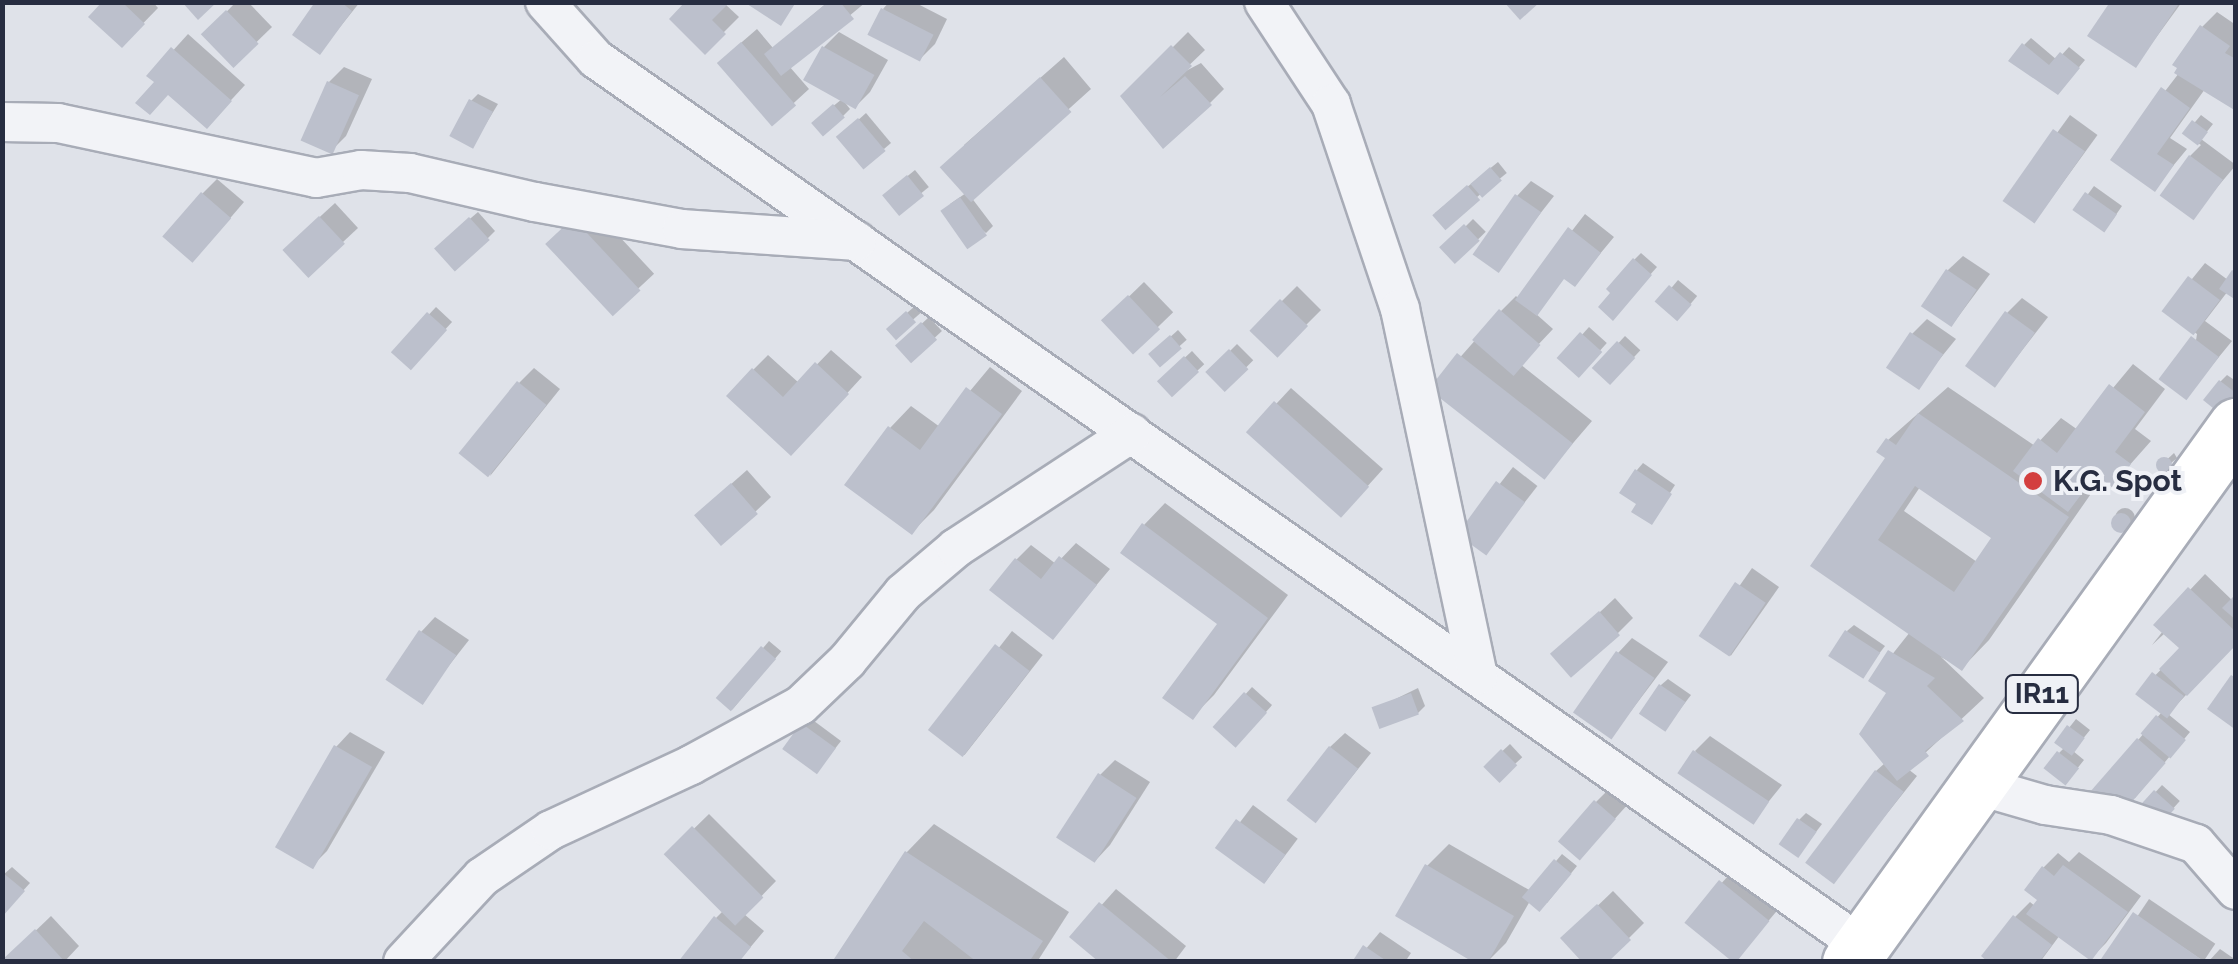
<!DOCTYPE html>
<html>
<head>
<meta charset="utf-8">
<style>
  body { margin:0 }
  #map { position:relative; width:2238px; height:964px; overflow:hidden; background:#dfe2e9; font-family:Raleway,sans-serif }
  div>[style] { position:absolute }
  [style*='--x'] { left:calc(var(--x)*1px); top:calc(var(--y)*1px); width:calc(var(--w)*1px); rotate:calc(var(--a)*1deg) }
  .shadow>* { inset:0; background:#0003; transform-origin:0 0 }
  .round { border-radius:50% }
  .building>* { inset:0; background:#bcc0cc; transform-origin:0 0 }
  .roads { filter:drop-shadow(2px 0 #a8acb7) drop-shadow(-2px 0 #a8acb7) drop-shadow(0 2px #a8acb7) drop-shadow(0 -2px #a8acb7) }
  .street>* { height:38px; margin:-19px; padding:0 19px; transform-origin:19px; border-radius:19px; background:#f2f3f7 }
  .primary>* { height:55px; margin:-27.5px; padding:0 27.5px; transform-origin:27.5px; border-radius:27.5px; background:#fff }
  .dots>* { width:28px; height:28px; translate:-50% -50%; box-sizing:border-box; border:5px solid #eff1f6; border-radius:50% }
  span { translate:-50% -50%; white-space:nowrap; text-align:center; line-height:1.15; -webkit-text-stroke:8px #eff1f6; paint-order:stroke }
  .shield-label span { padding:2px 8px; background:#eff1f6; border:2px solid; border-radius:8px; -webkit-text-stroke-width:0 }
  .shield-label { font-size:28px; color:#272d41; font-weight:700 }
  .poi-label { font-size:30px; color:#272d41; font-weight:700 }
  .left { translate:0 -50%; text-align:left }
  .frame { position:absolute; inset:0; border:5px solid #272d41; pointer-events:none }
</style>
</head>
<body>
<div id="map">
  <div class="shadow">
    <i style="clip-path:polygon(105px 2px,153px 2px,158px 8px,122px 45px)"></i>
    <i style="clip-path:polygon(236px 2px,248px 2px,272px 27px,234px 64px,205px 34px)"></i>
    <i style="clip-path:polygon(318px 2px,360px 2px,320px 52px)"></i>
    <i style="clip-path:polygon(828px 2px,866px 2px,789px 66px,809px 89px,772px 123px,735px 48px,757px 29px,773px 48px)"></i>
    <i style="clip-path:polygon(889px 2px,914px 2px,947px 19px,935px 44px,920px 59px,883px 9px)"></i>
    <i style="clip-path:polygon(2113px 2px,2182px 2px,2136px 65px)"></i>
    <i style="clip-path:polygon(725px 4px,739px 17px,705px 51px,673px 19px)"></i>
    <i style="clip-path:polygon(2217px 12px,2236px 25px,2236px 109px,2205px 89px,2170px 138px,2187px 149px,2154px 189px,2113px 159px,2179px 73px,2202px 27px)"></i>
    <i style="clip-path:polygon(839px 32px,888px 60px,870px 92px,855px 107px,843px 100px,850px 109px,843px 116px,821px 116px,842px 99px,806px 79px,824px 47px)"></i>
    <i style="clip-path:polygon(1188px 32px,1205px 50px,1180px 74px,1201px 63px,1224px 89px,1210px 103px,1124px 96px)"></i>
    <i style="clip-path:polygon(188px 34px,245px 85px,221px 111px,150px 76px)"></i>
    <i style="clip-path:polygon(2031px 38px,2057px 60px,2069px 47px,2085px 60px,2064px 85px,2024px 45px)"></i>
    <i style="clip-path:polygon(1064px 57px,1091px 89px,971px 197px,993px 226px,986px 233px,950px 204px,966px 193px,964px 145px)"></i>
    <i style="clip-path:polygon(344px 67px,372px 79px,346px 136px,331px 151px,329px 82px)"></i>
    <i style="clip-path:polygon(478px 94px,498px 104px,473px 145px,471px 101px)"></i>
    <i style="clip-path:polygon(866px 113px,891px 143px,884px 149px,846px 131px)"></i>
    <i style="left:2070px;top:115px;width:34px;height:106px;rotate:36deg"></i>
    <i style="clip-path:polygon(2201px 115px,2213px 124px,2201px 139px,2236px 165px,2192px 217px,2190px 156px,2201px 145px,2185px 134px)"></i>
    <i style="left:1498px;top:162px;width:14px;height:81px;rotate:51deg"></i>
    <i style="left:915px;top:170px;width:22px;height:38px;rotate:51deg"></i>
    <i style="clip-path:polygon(217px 179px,244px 202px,208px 244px,202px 194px)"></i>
    <i style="clip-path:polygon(1531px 181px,1554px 196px,1511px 251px,1517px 196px)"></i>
    <i style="clip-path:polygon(2094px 186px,2122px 206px,2111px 222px,2077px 209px)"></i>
    <i style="clip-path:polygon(335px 203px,358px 228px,343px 242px,300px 235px)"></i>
    <i style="left:590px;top:205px;width:94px;height:58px;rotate:47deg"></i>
    <i style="clip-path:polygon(478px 212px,495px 231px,488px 238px,444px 241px)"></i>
    <i style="clip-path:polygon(1585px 214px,1614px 237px,1575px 284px,1565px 276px,1535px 313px,1553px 329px,1520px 364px,1592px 421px,1544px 477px,1433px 388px,1501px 311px,1516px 296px,1519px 299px)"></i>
    <i style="left:1473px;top:219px;width:18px;height:42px;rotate:45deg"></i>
    <i style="clip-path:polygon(1641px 253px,1657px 267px,1619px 310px,1634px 260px)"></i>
    <i style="clip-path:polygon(1963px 256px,1990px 274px,1952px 325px,1948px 270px)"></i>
    <i style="clip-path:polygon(2205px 263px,2228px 280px,2236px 270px,2236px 296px,2228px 291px,2205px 321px,2232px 341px,2187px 396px,2197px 334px,2166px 311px)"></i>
    <i style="left:1678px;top:280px;width:25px;height:29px;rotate:40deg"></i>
    <i style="left:1144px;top:282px;width:42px;height:55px;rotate:46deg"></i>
    <i style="left:1297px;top:286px;width:34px;height:62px;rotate:45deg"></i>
    <i style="clip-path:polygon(2022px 298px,2048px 317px,1995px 385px,2007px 313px)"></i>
    <i style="left:915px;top:306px;width:9px;height:34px;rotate:49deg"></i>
    <i style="left:436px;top:307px;width:22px;height:61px;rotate:43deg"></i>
    <i style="left:929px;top:317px;width:19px;height:41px;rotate:47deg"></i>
    <i style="clip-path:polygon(1927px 319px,1956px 339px,1917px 387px,1912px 334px)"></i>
    <i style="left:1589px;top:327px;width:24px;height:42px;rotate:42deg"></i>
    <i style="left:1178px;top:330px;width:13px;height:35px;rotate:48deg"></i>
    <i style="left:1625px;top:336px;width:21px;height:44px;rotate:43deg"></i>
    <i style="left:1237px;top:344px;width:23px;height:39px;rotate:45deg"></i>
    <i style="clip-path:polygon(831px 350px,862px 377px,806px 438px,753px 370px,768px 355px,799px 383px)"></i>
    <i style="left:1192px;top:351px;width:18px;height:43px;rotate:47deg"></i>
    <i style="clip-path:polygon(evenodd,2133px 364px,2165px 389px,2135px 429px,2151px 441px,2112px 485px,2099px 474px,2091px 485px,2095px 488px,1989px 640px,1962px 668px,1941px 657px,1984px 698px,1908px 769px,1917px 776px,1833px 881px,1876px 771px,1885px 763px,1889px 692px,1872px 680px,1910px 632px,1814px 566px,1888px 458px,1888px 440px,1948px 387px,2035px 446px,2061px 418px,2078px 430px,2133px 364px,1920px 487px,1994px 537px,1977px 562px,1904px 511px,1920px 487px)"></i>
    <i style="clip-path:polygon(990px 367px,1022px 391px,934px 510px,912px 532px,890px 428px,911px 406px,940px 427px)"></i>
    <i style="clip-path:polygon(534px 368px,560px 389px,490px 476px,519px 383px)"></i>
    <i style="clip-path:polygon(2227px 375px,2236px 381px,2236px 401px,2220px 382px)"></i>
    <i style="clip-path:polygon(1291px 388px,1383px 469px,1356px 499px,1250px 432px)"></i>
    <i style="clip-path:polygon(2174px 453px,2177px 458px,2170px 464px,2159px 467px)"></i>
    <i style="clip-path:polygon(1643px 463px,1675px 485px,1654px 518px,1640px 503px,1637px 470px)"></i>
    <i style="left:1513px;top:467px;width:31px;height:85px;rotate:38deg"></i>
    <i style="clip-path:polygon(747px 470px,771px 497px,722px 543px,712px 501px)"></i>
    <i style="clip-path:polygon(1165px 503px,1288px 595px,1214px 695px,1192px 717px,1221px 624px,1144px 525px)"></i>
    <i class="round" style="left:2115px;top:508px;width:20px;height:20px"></i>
    <i style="clip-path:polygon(1076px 543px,1110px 569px,1053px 637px,1016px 560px,1031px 545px,1056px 564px)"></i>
    <i style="left:1752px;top:568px;width:33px;height:84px;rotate:35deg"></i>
    <i style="clip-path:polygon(2205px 574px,2233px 601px,2236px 598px,2236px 642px,2168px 714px,2190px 732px,2135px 798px,2095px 791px,2161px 713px,2137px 694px,2182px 648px,2165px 633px,2152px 645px,2163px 631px,2157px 625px)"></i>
    <i style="clip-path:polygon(1615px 598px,1633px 618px,1618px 633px,1569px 641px)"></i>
    <i style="clip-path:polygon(435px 617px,469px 640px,421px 701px,421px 632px)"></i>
    <i style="clip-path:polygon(1854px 625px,1885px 646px,1862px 676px,1847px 631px)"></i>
    <i style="left:1012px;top:631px;width:39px;height:127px;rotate:38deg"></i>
    <i style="clip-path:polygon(1632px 638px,1668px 662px,1612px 736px,1618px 653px)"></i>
    <i style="left:769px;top:641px;width:16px;height:76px;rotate:40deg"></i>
    <i style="clip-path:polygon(1668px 679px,1691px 695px,1665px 729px,1661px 685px)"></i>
    <i style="left:1252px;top:687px;width:27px;height:54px;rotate:42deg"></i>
    <i style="clip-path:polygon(1418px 688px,1425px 706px,1418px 713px,1375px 709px)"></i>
    <i style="clip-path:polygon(810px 718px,841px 741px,823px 764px,803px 724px)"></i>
    <i style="clip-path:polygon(2076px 719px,2090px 730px,2073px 751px,2084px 760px,2072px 775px,2059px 753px,2064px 748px,2057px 743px)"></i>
    <i style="clip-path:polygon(350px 732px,385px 752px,327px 851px,312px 866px,336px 747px)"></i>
    <i style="clip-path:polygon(1345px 733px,1371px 753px,1329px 805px,1330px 747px)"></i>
    <i style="clip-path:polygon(1710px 736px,1782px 785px,1753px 821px,1695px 751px)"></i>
    <i style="left:1510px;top:744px;width:18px;height:32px;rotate:47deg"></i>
    <i style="clip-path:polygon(1115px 760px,1150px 782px,1110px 845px,1096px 860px,1100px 775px)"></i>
    <i style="left:2162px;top:785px;width:24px;height:33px;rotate:42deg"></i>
    <i style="clip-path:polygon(1611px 787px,1629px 803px,1594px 842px,1596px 802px)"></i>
    <i style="left:1253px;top:805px;width:56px;height:55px;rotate:37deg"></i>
    <i style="clip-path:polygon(1806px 813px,1822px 824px,1804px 848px,1799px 820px)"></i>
    <i style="clip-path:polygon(709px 814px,776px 881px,744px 914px,764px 931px,738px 962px,716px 918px,724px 910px,667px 855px)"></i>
    <i style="clip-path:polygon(934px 824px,1069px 912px,1037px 962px,835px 962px,907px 852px)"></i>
    <i style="clip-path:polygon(1449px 844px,1531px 891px,1562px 854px,1577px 866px,1547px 903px,1530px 901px,1506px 943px,1487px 962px,1427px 866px)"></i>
    <i style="clip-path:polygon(2079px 852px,2141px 896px,2106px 943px,2091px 958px,2060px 935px,2040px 962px,1992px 962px,1985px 956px,2015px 917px,2030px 902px,2035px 906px,2040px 899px,2043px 868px,2058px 853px,2069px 862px)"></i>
    <i style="clip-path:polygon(12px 867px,30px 883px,2px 914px,2px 876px)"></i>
    <i style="clip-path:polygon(1736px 867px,1782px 905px,1748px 945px,1687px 922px)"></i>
    <i style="clip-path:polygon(1116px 889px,1186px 946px,1174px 962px,1103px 962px,1073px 937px)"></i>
    <i style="clip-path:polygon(1613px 891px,1644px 923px,1605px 962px,1564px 938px)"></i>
    <i style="left:2149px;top:899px;width:80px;height:21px;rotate:34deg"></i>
    <i style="clip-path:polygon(51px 916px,79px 946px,64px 962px,3px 962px)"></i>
    <i style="clip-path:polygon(1380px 932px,1411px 953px,1405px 962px,1355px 962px)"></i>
    <i style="clip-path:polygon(2220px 949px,2236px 960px,2236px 962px,2208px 962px)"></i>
  </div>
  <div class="building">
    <i style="clip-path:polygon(102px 2px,122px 2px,145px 24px,122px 48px,88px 17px)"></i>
    <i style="clip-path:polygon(182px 2px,217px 2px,198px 20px)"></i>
    <i style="clip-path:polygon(315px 2px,341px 2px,352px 11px,320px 55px,292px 35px)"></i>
    <i style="clip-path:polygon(685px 2px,730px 2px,712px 20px,726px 34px,705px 55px,669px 19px)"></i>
    <i style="clip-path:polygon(744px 2px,796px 2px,781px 26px)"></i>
    <i style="clip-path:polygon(828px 2px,840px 2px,854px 19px,781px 76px,764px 54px)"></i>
    <i style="clip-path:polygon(1504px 2px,1540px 2px,1520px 20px)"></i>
    <i style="clip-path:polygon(2110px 2px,2178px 5px,2136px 68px,2087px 36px)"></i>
    <i style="left:881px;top:8px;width:59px;height:30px;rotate:27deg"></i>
    <i style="left:226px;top:10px;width:47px;height:35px;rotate:46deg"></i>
    <i style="clip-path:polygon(2200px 25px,2230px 46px,2225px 53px,2236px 59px,2236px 111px,2174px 73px,2177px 68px,2172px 65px)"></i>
    <i style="left:741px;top:42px;width:84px;height:32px;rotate:49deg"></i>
    <i style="clip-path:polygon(2022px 43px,2049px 65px,2060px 52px,2080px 68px,2058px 95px,2008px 61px)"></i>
    <i style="clip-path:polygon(1171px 45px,1192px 66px,1160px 97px,1185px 76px,1212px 105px,1163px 149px,1120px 96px)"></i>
    <i style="left:822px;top:46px;width:60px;height:39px;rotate:29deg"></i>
    <i style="clip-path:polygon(171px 47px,232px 101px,207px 129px,168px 95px,150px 115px,135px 103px,154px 82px,146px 76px)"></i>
    <i style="left:1040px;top:77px;width:47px;height:135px;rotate:48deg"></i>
    <i style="left:327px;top:81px;width:35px;height:65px;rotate:24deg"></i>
    <i style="clip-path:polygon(2161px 87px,2190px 108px,2157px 154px,2174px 165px,2155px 192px,2110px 160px)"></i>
    <i style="left:469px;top:99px;width:27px;height:42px;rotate:28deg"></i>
    <i style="left:833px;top:104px;width:18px;height:29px;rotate:49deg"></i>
    <i style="left:858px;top:118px;width:43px;height:29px;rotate:50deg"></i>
    <i style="left:2192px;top:120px;width:20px;height:17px;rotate:37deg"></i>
    <i style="left:2053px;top:129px;width:39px;height:88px;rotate:35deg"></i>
    <i style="left:2189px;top:155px;width:42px;height:50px;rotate:36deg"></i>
    <i style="left:1490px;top:167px;width:18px;height:26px;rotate:49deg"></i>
    <i style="left:907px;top:175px;width:27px;height:32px;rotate:51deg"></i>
    <i style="left:1467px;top:185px;width:20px;height:46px;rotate:49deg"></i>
    <i style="left:201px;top:192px;width:40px;height:59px;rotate:41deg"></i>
    <i style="left:2085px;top:192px;width:39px;height:22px;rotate:35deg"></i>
    <i style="left:1515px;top:194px;width:32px;height:74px;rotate:35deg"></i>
    <i style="left:960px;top:197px;width:47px;height:24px;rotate:55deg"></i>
    <i style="left:319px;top:216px;width:38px;height:50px;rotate:47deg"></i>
    <i style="left:469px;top:217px;width:31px;height:47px;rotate:48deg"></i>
    <i style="left:573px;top:218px;width:99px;height:38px;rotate:47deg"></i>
    <i style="left:1464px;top:224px;width:23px;height:34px;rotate:47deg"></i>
    <i style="clip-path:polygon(1568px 227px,1601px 253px,1575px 287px,1564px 279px,1537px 316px,1515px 300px)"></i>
    <i style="clip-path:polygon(1633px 258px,1652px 275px,1613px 321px,1598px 307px,1610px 293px,1606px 289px)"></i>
    <i style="left:1946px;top:269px;width:37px;height:45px;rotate:34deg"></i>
    <i style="clip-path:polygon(2232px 270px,2236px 272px,2236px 300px,2219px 289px)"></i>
    <i style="left:2188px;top:276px;width:40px;height:44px;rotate:37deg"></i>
    <i style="left:1669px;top:285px;width:30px;height:22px;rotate:41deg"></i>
    <i style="left:1128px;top:295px;width:47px;height:37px;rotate:47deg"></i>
    <i style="left:1280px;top:299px;width:39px;height:44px;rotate:44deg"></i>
    <i style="left:1499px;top:309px;width:55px;height:41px;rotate:41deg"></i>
    <i style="left:906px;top:311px;width:15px;height:27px;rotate:48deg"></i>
    <i style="left:2005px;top:311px;width:37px;height:68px;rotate:36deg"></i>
    <i style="left:427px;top:312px;width:27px;height:54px;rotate:42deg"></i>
    <i style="left:921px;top:322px;width:24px;height:35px;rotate:48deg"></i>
    <i style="left:1580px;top:332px;width:30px;height:35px;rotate:42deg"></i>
    <i style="left:1910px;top:332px;width:40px;height:43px;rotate:34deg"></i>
    <i style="left:1170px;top:335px;width:18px;height:29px;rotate:49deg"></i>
    <i style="left:2191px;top:336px;width:35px;height:54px;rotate:37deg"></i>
    <i style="left:1617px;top:341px;width:25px;height:37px;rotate:43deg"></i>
    <i style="left:1229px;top:349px;width:28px;height:33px;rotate:46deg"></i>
    <i style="left:1457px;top:353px;width:147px;height:46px;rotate:38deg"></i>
    <i style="left:1184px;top:356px;width:22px;height:37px;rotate:47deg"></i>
    <i style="clip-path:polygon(815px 362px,849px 394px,791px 456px,726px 396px,752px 368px,783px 397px)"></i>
    <i style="clip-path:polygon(2219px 380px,2236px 393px,2236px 402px,2224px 417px,2203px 400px)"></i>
    <i style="left:517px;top:381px;width:38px;height:93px;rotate:39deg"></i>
    <i style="clip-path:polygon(2109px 384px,2145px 412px,2115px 452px,2131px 464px,2113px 488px,2096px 475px,2068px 512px,2013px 471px,2038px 438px,2057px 453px)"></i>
    <i style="clip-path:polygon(966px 387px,1002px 414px,912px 535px,844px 485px,888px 426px,920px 450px)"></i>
    <i style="left:1274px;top:401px;width:128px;height:42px;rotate:42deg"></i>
    <i style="clip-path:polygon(evenodd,1918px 413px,2069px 517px,1962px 671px,1810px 566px,1885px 458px,1876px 452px,1886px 438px,1896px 445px,1918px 413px,1915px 486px,1991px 538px,1954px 592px,1878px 540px,1915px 486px)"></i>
    <i class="round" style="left:2156px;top:457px;width:16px;height:16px"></i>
    <i style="clip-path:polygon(1635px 469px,1672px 494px,1652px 525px,1631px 512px,1636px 504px,1619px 493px)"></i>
    <i style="left:1496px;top:481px;width:36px;height:66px;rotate:36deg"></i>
    <i style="left:731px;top:483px;width:41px;height:49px;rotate:49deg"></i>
    <i class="round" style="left:2111px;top:513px;width:20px;height:20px"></i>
    <i style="clip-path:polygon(1142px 523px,1268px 618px,1193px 720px,1162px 698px,1217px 624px,1120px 553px)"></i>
    <i style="clip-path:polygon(1059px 556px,1097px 585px,1053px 640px,989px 590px,1015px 558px,1041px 579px)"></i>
    <i style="left:1735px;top:582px;width:37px;height:65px;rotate:34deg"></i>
    <i style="clip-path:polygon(2188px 587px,2236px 632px,2236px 645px,2187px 696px,2159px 669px,2179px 648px,2153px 625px)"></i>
    <i style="clip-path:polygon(2236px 594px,2236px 620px,2222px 608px)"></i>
    <i style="left:1599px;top:611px;width:32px;height:65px;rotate:49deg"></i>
    <i style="left:419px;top:630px;width:45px;height:60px;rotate:34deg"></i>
    <i style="left:1845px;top:630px;width:42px;height:31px;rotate:33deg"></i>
    <i style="left:995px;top:644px;width:44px;height:109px;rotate:38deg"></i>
    <i style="left:761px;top:646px;width:20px;height:69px;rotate:41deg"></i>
    <i style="clip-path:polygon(1888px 650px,1935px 678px,1927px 686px,1964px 721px,1925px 751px,1929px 756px,1897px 781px,1859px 734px,1886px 693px,1868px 681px)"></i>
    <i style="left:1616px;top:651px;width:47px;height:75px;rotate:35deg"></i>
    <i style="left:2152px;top:672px;width:40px;height:28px;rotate:37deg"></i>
    <i style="clip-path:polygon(2231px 675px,2236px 678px,2236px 730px,2207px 709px)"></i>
    <i style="left:1659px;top:684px;width:32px;height:36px;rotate:34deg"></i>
    <i style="left:1244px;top:692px;width:31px;height:47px;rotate:42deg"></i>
    <i style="left:1411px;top:693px;width:23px;height:42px;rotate:70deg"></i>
    <i style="left:2156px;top:715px;width:39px;height:24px;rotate:40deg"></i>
    <i style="left:801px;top:723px;width:43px;height:32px;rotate:36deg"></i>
    <i style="left:2067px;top:725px;width:22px;height:22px;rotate:36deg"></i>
    <i style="left:2137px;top:738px;width:38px;height:70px;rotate:41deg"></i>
    <i style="left:334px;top:745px;width:44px;height:118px;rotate:30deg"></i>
    <i style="left:1329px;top:746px;width:37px;height:69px;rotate:38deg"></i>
    <i style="left:1501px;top:749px;width:23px;height:25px;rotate:45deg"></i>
    <i style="left:1693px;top:750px;width:92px;height:28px;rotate:34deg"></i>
    <i style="left:2057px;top:751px;width:28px;height:22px;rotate:38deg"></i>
    <i style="left:1875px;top:770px;width:36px;height:116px;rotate:37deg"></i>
    <i style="left:1098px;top:773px;width:46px;height:77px;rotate:33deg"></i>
    <i style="left:2154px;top:790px;width:28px;height:26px;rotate:42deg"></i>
    <i style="left:1594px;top:800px;width:29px;height:55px;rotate:41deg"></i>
    <i style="left:1797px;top:818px;width:24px;height:32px;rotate:35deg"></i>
    <i style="left:1236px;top:819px;width:61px;height:36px;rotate:36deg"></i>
    <i style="left:692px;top:826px;width:101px;height:40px;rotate:45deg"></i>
    <i style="clip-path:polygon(905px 851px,1043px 941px,1029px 962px,977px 962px,924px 921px,902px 951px,915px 962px,832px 962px)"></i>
    <i style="left:1554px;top:859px;width:23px;height:50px;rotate:40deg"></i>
    <i style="clip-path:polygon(1425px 864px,1514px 916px,1488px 962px,1473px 962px,1395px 916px)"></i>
    <i style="clip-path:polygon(2063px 865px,2128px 912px,2091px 961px,2026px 914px,2037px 900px,2024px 890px,2042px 866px,2054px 876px)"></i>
    <i style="clip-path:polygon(2px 872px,25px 891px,2px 917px)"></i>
    <i style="left:1719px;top:880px;width:65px;height:55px;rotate:39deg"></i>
    <i style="clip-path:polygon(1099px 902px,1172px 962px,1099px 962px,1069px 937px)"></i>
    <i style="clip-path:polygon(1597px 904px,1631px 940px,1608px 962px,1582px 962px,1560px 938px)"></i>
    <i style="clip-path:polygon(2133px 912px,2205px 962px,2099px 962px)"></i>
    <i style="clip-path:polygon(2013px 915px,2052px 945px,2039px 962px,1988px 962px,1981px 956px)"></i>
    <i style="clip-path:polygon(714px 916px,751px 947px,739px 962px,678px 962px)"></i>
    <i style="clip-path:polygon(35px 929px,65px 962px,2px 962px,2px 960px)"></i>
    <i style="clip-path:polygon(1363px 945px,1388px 962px,1352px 962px)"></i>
  </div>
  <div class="roads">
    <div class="street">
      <i style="--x:545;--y:2;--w:76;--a:48.2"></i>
      <i style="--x:596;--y:59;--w:1544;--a:35.01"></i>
      <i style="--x:1264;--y:2;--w:122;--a:56.7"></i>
      <i style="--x:1331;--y:104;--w:216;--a:71.4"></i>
      <i style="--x:1400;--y:309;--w:375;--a:78"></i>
      <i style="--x:2;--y:122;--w:56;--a:1"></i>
      <i style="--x:58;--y:123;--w:264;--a:12"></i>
      <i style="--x:316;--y:178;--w:46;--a:-10.1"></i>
      <i style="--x:361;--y:170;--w:49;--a:3.5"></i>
      <i style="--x:410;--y:173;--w:128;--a:13.1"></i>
      <i style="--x:535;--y:202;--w:149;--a:10.4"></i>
      <i style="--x:682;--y:229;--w:175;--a:3.9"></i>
      <i style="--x:1976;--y:785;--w:72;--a:16.2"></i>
      <i style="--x:2045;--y:805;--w:67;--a:8.6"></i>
      <i style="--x:2111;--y:815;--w:90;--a:18.8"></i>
      <i style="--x:2196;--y:844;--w:61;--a:49"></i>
      <i style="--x:403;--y:962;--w:116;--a:-47.1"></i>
      <i style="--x:482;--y:877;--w:83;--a:-34.3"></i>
      <i style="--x:551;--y:830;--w:154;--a:-24.9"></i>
      <i style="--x:691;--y:765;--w:125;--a:-28.6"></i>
      <i style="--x:801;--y:705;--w:64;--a:-43.7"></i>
      <i style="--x:847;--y:661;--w:88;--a:-50.5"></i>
      <i style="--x:903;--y:593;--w:70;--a:-40.3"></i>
      <i style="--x:956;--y:548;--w:210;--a:-33.2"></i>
    </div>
    <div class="primary">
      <i style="--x:1850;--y:962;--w:661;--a:-54.24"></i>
    </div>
  </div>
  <div class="dots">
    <i style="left:2033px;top:481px;background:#d33f3f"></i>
  </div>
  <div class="shield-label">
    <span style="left:2042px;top:694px">IR11</span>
  </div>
  <div class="poi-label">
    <span class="left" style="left:2053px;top:481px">K.G. Spot</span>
  </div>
  <div class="frame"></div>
</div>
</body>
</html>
